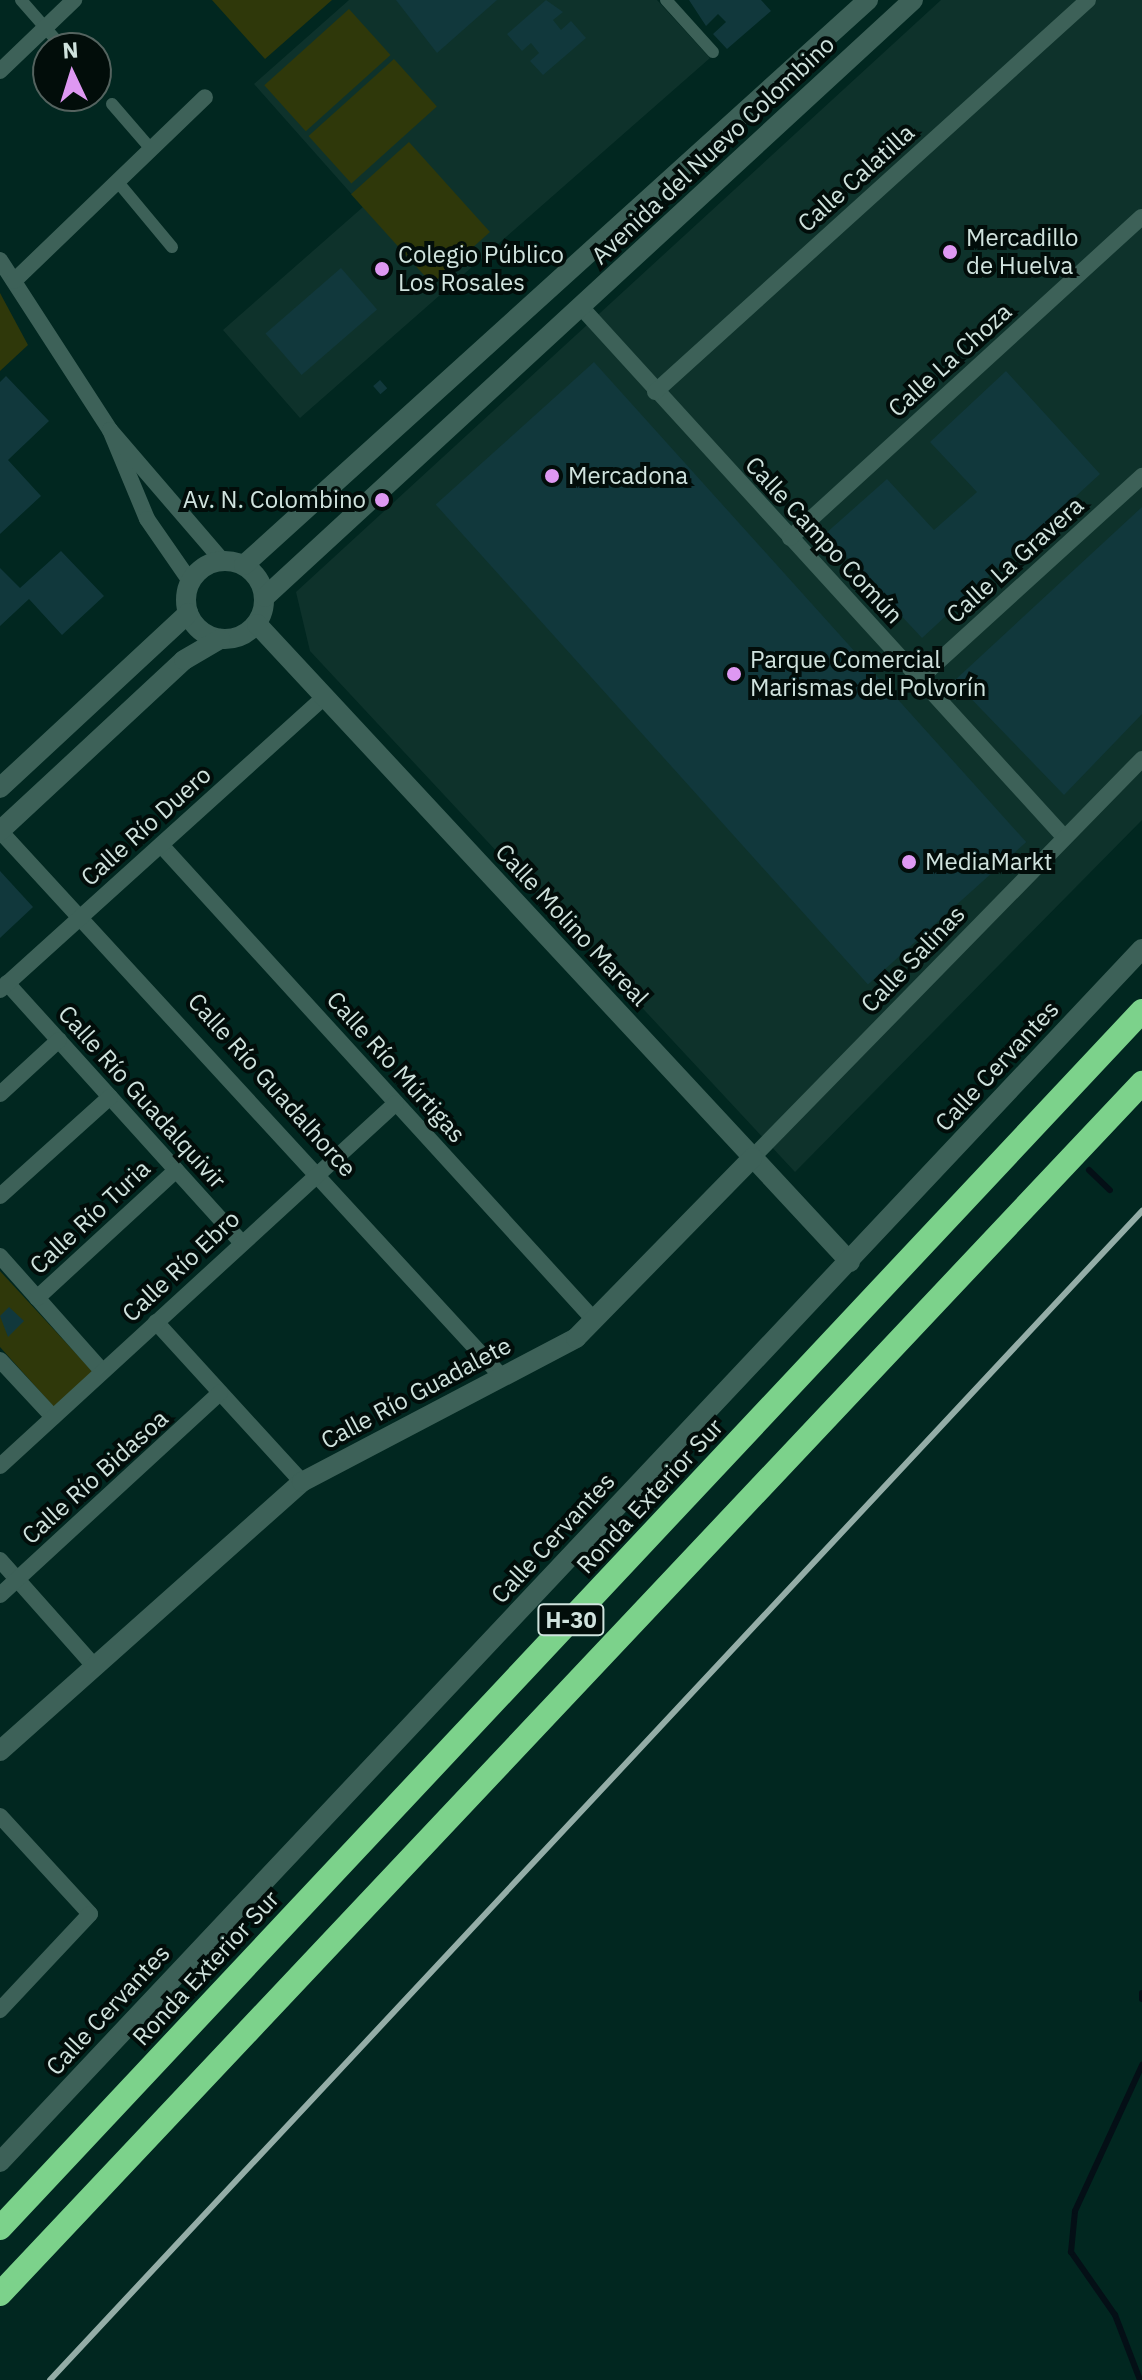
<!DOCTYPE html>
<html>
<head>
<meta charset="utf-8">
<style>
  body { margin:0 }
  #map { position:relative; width:1142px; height:2380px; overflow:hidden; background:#012720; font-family:"IBM Plex Sans",sans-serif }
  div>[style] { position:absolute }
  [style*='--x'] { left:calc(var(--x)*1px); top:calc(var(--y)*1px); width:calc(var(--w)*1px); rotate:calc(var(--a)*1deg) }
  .built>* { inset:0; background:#0e322b }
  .green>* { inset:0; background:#2f380a; transform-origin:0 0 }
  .stream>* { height:6px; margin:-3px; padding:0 3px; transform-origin:3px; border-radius:3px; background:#040f16 }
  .building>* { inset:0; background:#11383c; transform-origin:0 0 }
  .pedestrian>* { height:12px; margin:-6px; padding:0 6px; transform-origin:6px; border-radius:6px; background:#3d6158 }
  .minor>* { height:16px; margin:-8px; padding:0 8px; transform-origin:8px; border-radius:8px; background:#3d6158 }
  .tertiary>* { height:20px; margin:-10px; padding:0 10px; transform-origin:10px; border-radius:10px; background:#3d6158 }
  .tertiary>.ring { margin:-10px; padding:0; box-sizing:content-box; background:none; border:20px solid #3d6158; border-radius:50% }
  .motorway>* { height:24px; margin:-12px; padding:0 12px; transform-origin:12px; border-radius:12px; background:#7cd28b }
  .rail>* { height:6px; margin:-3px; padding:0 3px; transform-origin:3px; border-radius:3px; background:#94ada7 }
  .dots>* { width:22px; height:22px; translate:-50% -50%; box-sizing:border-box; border:4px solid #020d0a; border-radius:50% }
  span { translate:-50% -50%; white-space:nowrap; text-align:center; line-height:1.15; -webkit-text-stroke:8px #020d0a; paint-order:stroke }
  .shield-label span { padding:2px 6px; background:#020d0a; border:2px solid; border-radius:6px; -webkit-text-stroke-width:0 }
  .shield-label { font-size:22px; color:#d0e3de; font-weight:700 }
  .street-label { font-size:24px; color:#d0e3de }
  .poi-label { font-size:24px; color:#d0e3de }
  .left { translate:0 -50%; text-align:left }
  .right { translate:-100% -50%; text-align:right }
  .north { position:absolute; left:32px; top:32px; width:80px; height:80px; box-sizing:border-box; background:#020d0a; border:2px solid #54635f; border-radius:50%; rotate:356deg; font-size:22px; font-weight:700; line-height:32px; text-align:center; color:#d0e3de }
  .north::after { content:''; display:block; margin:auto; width:28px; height:36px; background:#de98f2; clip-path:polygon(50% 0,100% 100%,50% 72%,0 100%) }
</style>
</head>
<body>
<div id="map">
  <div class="built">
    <i style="clip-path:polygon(349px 0,657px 0,710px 58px,300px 418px,223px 330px,363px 207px,254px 84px)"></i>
    <i style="clip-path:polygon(941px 0,1142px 0,1142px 820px,795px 1172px,310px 651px,296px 592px)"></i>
  </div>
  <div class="green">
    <i style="clip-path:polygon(212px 0,332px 0,265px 59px)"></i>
    <i style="left:349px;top:9px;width:62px;height:114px;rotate:48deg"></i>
    <i style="left:394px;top:59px;width:64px;height:115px;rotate:48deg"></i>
    <i style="left:409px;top:142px;width:121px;height:78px;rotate:48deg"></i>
    <i style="clip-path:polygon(0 293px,28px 345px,0 371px)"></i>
    <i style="clip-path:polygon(0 1271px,94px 1373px,54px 1407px,0 1347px)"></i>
  </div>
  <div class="stream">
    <i style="--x:1089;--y:1170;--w:29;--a:44"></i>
    <i style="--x:1142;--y:1993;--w:6;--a:90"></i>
    <i style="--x:1140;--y:2380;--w:70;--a:-111"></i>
    <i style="--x:1115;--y:2315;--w:77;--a:-124.9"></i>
    <i style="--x:1071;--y:2252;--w:41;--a:-84.4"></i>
    <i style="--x:1075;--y:2211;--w:161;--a:-65.3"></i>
  </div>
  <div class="building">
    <i style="clip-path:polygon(396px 0,497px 0,437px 53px)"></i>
    <i style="clip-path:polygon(546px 0,563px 12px,553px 20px,561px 30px,571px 21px,586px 38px,543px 75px,530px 61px,539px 53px,531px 43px,522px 51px,507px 34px)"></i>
    <i style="clip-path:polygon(689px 0,761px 0,771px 11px,727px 49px,713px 34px,726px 22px,718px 14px,706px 26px)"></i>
    <i style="left:341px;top:268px;width:55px;height:100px;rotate:49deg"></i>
    <i style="left:594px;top:362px;width:646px;height:213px;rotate:48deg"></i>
    <i style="clip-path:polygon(1006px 371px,1100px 474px,922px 638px,825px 534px,887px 479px,934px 530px,977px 492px,930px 442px)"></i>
    <i style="clip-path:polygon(6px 376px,49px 421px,8px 460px,41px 496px,0 534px,0 382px)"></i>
    <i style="left:380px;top:380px;width:11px;height:9px;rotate:49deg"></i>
    <i style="clip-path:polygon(1142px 507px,1142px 714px,1064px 795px,954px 681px)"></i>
    <i style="clip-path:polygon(61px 551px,104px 596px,62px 635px,29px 599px,0 626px,0 568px,20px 588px)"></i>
    <i style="clip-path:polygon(0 871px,33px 907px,0 938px)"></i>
    <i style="clip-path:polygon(9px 1307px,24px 1321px,8px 1337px,0 1316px)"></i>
  </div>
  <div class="pedestrian">
    <i style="--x:21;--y:0;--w:64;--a:48.8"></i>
    <i style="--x:666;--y:0;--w:70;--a:47.9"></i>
    <i style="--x:112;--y:104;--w:60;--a:49.1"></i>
    <i style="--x:117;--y:181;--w:86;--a:50.2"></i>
  </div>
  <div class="minor">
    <i style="--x:0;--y:71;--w:103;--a:-43.8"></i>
    <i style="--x:0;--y:260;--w:202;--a:57.1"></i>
    <i style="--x:110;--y:430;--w:96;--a:67.4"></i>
    <i style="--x:147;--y:519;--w:75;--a:55.3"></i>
    <i style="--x:14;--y:281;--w:265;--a:-43.9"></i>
    <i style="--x:581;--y:307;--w:718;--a:47.65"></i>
    <i style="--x:655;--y:392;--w:584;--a:-42.15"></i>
    <i style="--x:110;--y:430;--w:172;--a:49.3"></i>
    <i style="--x:790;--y:538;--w:476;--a:-42.4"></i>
    <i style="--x:919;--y:679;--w:302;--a:-42.3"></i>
    <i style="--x:0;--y:831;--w:742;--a:47.4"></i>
    <i style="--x:161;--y:845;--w:644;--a:47.64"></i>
    <i style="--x:7;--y:983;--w:350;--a:47.9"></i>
    <i style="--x:0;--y:990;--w:438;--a:-42.1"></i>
    <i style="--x:0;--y:1094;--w:80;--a:-42.5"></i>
    <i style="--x:752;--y:1158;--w:558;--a:-45.65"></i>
    <i style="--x:0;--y:1196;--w:148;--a:-42"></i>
    <i style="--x:0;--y:1256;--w:154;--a:48.4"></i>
    <i style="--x:37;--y:1298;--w:189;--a:-42.6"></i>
    <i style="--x:156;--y:1322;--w:217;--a:47.6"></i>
    <i style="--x:0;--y:1360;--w:78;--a:47.1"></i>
    <i style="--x:0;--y:1466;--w:537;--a:-42.51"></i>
    <i style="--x:0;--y:1560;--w:144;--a:48.4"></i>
    <i style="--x:0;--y:1595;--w:299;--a:-42.6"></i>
    <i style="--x:0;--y:1816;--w:133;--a:47.4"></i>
    <i style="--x:90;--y:1914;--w:132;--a:133.2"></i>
  </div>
  <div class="tertiary">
    <i class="ring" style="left:186px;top:561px;width:58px;height:58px"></i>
    <i style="--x:244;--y:565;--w:842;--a:-42.16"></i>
    <i style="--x:265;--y:597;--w:881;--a:-42.65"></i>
    <i style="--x:257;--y:624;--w:871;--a:47.09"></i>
    <i style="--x:0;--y:788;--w:257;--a:-42.9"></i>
    <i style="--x:0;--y:831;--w:251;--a:-42.9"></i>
    <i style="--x:184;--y:660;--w:42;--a:-30.3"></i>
    <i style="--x:0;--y:1751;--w:404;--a:-41.7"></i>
    <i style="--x:302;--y:1482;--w:310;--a:-27.7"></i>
    <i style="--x:576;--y:1338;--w:252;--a:-45.6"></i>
    <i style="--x:0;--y:2162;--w:1666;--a:-46.73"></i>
  </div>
  <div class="motorway">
    <i style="--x:0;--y:2228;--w:1669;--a:-46.82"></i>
    <i style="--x:0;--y:2294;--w:1665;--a:-46.68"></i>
  </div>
  <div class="rail">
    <i style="--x:50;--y:2380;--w:1600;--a:-46.95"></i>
  </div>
  <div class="dots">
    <i style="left:950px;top:252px;background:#de98f2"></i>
    <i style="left:382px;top:269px;background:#de98f2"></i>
    <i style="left:552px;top:476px;background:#de98f2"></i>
    <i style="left:382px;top:500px;background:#de98f2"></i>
    <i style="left:734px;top:674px;background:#de98f2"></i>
    <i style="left:909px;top:862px;background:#de98f2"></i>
  </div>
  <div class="shield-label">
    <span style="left:571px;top:1620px">H-30</span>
  </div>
  <div class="street-label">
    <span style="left:713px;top:150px;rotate:-43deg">Avenida del Nuevo Colombino</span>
    <span style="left:856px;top:178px;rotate:-42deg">Calle Calatilla</span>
    <span style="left:950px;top:360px;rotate:-42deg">Calle La Choza</span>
    <span style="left:824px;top:540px;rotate:47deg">Calle Campo Común</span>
    <span style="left:1015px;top:560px;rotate:-42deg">Calle La Gravera</span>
    <span style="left:146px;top:826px;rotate:-42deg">Calle Río Duero</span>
    <span style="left:572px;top:925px;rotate:47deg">Calle Molino Mareal</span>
    <span style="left:913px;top:959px;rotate:-46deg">Calle Salinas</span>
    <span style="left:997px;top:1066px;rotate:-47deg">Calle Cervantes</span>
    <span style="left:396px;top:1067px;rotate:48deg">Calle Río Múrtigas</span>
    <span style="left:272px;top:1085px;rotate:48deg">Calle Río Guadalhorce</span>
    <span style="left:142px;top:1097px;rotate:48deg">Calle Río Guadalquivir</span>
    <span style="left:90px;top:1217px;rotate:-43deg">Calle Río Turia</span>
    <span style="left:181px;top:1266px;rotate:-43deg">Calle Río Ebro</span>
    <span style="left:416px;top:1393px;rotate:-28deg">Calle Río Guadalete</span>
    <span style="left:95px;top:1477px;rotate:-42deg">Calle Río Bidasoa</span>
    <span style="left:650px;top:1496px;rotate:-47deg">Ronda Exterior Sur</span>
    <span style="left:553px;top:1538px;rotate:-47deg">Calle Cervantes</span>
    <span style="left:206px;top:1968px;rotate:-47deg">Ronda Exterior Sur</span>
    <span style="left:108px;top:2010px;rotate:-47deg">Calle Cervantes</span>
  </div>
  <div class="poi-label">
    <span class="left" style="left:966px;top:252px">Mercadillo<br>de Huelva</span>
    <span class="left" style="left:398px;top:269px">Colegio Público<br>Los Rosales</span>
    <span class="left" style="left:568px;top:476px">Mercadona</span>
    <span class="right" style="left:366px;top:500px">Av. N. Colombino</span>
    <span class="left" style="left:750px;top:674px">Parque Comercial<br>Marismas del Polvorín</span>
    <span class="left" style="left:925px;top:862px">MediaMarkt</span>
  </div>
  <div class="north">N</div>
</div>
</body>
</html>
